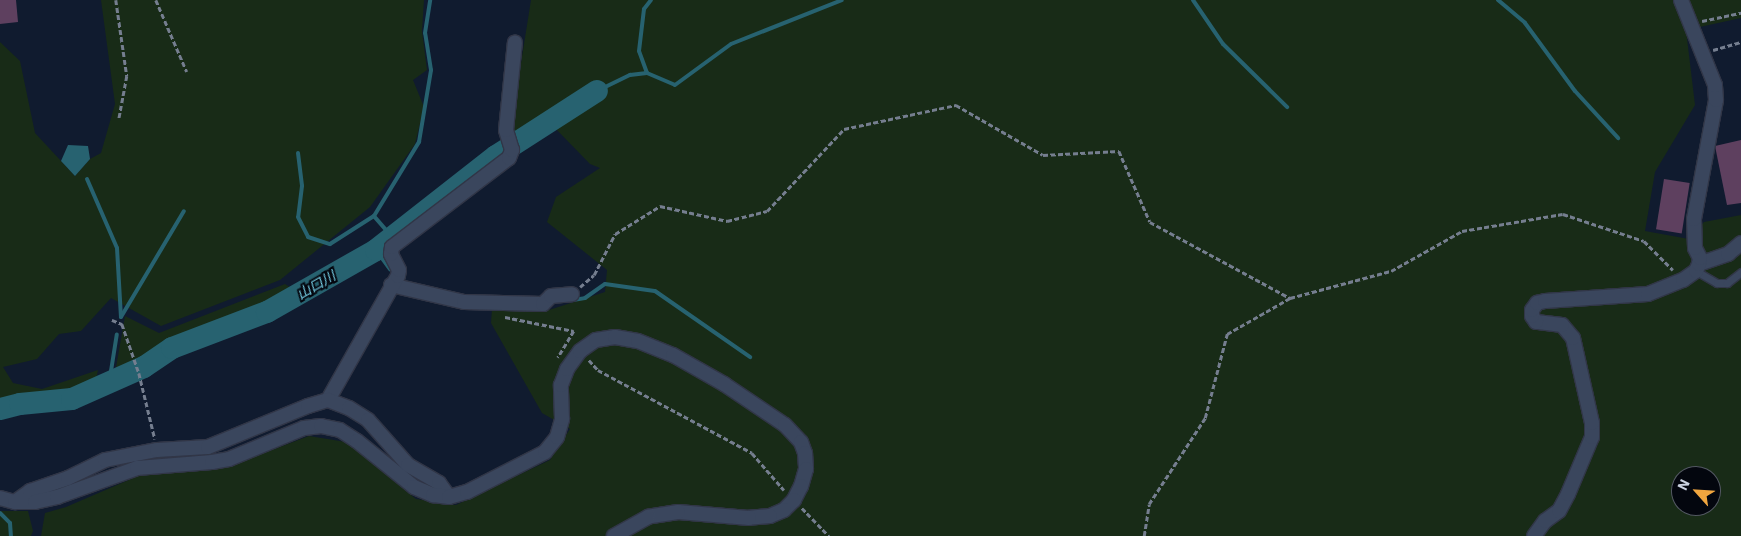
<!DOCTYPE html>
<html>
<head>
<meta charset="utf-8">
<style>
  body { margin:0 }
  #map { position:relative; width:1741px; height:536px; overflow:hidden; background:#101b2f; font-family:"IBM Plex Sans","Noto Sans JP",sans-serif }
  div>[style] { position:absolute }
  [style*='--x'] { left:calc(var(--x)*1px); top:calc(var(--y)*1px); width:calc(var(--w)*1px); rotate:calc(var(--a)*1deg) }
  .green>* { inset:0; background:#182b17 }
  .water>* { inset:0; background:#276270 }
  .stream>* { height:4px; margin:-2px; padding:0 2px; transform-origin:2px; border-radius:2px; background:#276270 }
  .river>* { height:22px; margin:-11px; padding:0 11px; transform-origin:11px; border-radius:11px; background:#276270 }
  .building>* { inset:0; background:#5e405f; transform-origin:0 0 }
  .path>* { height:2.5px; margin-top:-1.25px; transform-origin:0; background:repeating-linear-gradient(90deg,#757e8f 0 5px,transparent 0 7.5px) }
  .roads { filter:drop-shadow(1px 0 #313647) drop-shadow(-1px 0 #313647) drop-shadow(0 1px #313647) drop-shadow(0 -1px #313647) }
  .service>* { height:7px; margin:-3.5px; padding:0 3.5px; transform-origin:3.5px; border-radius:3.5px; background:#3a465d }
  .minor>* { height:14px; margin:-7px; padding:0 7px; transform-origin:7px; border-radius:7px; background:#3a465d }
  .tertiary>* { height:14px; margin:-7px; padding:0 7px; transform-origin:7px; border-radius:7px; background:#3a465d }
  span { translate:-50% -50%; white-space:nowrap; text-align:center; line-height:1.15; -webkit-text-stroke:4px #03060e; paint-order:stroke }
  .water-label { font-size:14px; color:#7bd7ee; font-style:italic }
  .north { position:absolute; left:1671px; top:466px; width:50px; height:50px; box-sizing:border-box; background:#03060e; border:1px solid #535862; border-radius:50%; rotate:296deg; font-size:14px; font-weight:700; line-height:20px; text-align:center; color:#cbd3e1 }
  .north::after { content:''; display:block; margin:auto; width:18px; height:22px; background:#f1a63f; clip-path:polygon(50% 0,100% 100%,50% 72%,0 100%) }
</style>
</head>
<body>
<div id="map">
  <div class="green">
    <i style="clip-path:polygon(101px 0,424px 0,422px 31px,427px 70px,413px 80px,424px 107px,415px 144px,370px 207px,280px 280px,161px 326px,111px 298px,81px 331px,59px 334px,37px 359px,3px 367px,13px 383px,42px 389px,98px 370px,95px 384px,71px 395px,18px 397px,0 402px,0 42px,20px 61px,35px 133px,75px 176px,90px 159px,101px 153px,115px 104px)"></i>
    <i style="clip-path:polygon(evenodd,531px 0,1741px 0,1741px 18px,1686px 30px,1695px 105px,1655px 172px,1645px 231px,1689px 239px,1704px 222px,1741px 215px,1741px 536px,41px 536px,45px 513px,66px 507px,138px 476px,224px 468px,309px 436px,346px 442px,416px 499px,456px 505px,550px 460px,570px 429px,542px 413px,491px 323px,492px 309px,549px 310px,605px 292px,607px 270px,547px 222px,556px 197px,600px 168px,590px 164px,553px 126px,521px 149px,511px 126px,531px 0,1681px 476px,1711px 476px,1711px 506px,1681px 506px,1681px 476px)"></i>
    <i style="clip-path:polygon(285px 284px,293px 289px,267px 305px,174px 338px,115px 373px,125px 316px,159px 333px)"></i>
    <i style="clip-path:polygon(0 511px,28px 511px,33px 531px,31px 536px,0 536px)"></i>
  </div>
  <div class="water">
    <i style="clip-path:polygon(68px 145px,88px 146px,90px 159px,75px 176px,61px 161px)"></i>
  </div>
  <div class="stream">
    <i style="--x:1193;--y:0;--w:53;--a:55.7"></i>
    <i style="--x:1223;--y:44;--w:90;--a:44.5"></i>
    <i style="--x:1498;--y:0;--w:35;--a:40"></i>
    <i style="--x:1525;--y:23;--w:84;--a:53.7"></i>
    <i style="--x:1575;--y:91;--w:64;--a:47.5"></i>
    <i style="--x:647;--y:73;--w:23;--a:-110"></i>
    <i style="--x:639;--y:51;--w:42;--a:-83.2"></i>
    <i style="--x:644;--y:9;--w:11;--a:-52"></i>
    <i style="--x:597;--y:91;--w:37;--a:-26"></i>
    <i style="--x:630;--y:75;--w:17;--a:-7"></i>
    <i style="--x:647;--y:73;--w:30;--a:23"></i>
    <i style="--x:675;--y:85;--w:69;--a:-36.2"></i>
    <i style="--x:731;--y:44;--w:119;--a:-21.6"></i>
    <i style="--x:298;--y:153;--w:33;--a:83"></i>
    <i style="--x:302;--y:186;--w:31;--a:97"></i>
    <i style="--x:298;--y:217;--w:22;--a:63"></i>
    <i style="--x:308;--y:237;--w:23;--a:18"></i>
    <i style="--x:330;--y:244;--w:52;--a:-32.5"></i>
    <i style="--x:87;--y:179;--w:75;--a:66.5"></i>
    <i style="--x:117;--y:248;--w:69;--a:86.7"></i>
    <i style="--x:121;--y:317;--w:123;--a:-59.3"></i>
    <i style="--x:393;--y:238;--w:29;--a:-131"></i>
    <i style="--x:374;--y:216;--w:87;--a:-58.7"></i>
    <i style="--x:419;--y:142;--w:73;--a:-80.5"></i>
    <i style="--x:431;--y:70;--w:37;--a:-99"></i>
    <i style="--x:425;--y:33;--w:33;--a:-81"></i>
    <i style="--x:376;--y:250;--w:24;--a:54"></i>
    <i style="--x:573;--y:300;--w:12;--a:-9"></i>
    <i style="--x:585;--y:298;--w:24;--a:-35"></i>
    <i style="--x:605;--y:284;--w:50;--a:8"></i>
    <i style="--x:655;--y:291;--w:116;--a:34.8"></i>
    <i style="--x:105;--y:384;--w:14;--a:-65"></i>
    <i style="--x:111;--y:371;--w:37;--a:-81"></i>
    <i style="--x:0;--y:513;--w:14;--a:45"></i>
    <i style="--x:10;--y:523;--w:13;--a:86"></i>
  </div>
  <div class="river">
    <i style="--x:0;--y:409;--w:21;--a:-14"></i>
    <i style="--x:20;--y:404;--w:52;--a:-5.5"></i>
    <i style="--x:72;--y:399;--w:79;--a:-24"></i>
    <i style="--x:144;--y:367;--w:34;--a:-34"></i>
    <i style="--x:172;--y:348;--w:102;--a:-20.8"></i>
    <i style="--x:267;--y:312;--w:125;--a:-29.6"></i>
    <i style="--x:376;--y:250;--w:152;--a:-38.1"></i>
    <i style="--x:496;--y:156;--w:120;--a:-32.8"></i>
  </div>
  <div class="building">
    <i style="clip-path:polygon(0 0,16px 0,18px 22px,0 24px)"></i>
    <i style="clip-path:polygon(1741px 140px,1741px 203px,1727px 205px,1715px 146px)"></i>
    <i style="left:1664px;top:179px;width:26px;height:51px;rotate:9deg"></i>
  </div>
  <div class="path">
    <i style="--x:116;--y:0;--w:77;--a:81.8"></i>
    <i style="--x:127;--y:76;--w:44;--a:100.5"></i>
    <i style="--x:156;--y:0;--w:78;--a:66.7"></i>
    <i style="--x:1702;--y:21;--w:40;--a:-12"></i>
    <i style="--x:1713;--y:50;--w:29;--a:-16"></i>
    <i style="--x:580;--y:287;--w:18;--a:-41"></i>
    <i style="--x:594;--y:275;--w:46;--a:-62.9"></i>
    <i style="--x:615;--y:234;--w:53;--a:-31.9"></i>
    <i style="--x:660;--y:206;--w:69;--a:12.6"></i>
    <i style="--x:727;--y:221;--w:41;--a:-14"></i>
    <i style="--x:767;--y:211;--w:112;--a:-46.8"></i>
    <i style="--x:844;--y:129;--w:115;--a:-12.1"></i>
    <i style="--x:956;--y:105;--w:100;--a:29.9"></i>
    <i style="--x:1043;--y:155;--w:76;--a:-3"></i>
    <i style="--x:1119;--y:151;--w:77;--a:66.4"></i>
    <i style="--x:1150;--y:222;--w:159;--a:28.5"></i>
    <i style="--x:1290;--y:298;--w:105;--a:-15"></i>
    <i style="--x:1391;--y:271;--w:81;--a:-29.4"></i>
    <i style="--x:1462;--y:231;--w:102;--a:-9.6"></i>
    <i style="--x:1563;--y:214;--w:85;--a:18.4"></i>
    <i style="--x:1644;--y:241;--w:41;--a:45"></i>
    <i style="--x:505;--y:317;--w:70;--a:11.5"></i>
    <i style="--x:574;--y:331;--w:31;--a:121"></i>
    <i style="--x:112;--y:320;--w:11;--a:22"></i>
    <i style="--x:122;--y:324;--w:52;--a:70.9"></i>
    <i style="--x:139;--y:373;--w:68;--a:76.4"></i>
    <i style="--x:589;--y:360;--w:13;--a:48"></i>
    <i style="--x:598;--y:370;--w:175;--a:28.3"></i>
    <i style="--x:752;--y:453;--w:49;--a:49.1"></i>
    <i style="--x:802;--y:508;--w:39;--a:46"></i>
    <i style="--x:1144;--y:536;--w:32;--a:-81"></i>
    <i style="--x:1149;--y:504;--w:103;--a:-56.9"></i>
    <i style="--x:1205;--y:418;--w:87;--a:-75.3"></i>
    <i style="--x:1227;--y:334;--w:73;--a:-29.7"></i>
  </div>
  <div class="roads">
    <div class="service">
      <i style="--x:1696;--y:271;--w:24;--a:30"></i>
      <i style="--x:1717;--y:283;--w:10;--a:0"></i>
      <i style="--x:1727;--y:283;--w:18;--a:-38"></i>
    </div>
    <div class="minor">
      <i style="--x:1699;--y:264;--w:31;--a:-19"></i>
      <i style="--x:1728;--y:254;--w:17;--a:-40"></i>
      <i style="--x:391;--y:285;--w:75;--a:13.1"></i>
      <i style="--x:464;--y:302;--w:79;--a:1.5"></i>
      <i style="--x:543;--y:304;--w:11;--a:-45"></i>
      <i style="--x:551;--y:296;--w:21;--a:-5"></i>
      <i style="--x:328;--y:400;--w:142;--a:-60.6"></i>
      <i style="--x:398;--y:276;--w:6;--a:-81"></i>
      <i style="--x:399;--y:270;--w:18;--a:-117"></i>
      <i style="--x:391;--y:254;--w:7;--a:-82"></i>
      <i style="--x:392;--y:247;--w:147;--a:-37.3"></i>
      <i style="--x:509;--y:158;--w:9;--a:-69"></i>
      <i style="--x:512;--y:150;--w:21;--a:-107"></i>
      <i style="--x:506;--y:130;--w:88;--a:-84.2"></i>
      <i style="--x:15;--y:502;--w:19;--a:-36"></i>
      <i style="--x:30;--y:491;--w:40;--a:-18.9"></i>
      <i style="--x:68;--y:478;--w:41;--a:-25.9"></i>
      <i style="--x:105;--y:460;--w:53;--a:-10.9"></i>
      <i style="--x:157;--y:450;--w:51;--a:-3.4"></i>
      <i style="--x:208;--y:447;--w:108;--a:-22.3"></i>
      <i style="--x:308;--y:406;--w:21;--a:-17"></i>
      <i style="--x:328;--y:400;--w:22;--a:21"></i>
      <i style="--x:349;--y:408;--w:22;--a:32"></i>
      <i style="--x:368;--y:420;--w:60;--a:48.4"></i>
      <i style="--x:408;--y:465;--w:36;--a:30"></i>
      <i style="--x:439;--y:483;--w:17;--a:54"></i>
      <i style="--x:1534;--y:536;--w:19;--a:-54"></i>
      <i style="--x:1545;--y:521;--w:17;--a:-36"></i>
      <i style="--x:1559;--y:511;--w:19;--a:-62"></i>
      <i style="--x:1568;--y:494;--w:62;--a:-67.2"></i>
      <i style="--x:1592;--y:437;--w:14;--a:-90"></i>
      <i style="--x:1592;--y:423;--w:87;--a:-102.6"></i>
      <i style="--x:1573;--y:338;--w:17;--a:-130"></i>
      <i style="--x:1562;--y:325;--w:26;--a:-173"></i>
      <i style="--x:1536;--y:322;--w:7;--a:-124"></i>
      <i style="--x:1532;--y:316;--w:6;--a:-90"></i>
      <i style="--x:1532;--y:310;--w:9;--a:-54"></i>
      <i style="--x:1537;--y:303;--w:8;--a:-14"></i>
      <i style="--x:1545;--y:301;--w:103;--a:-3.9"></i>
      <i style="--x:1648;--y:294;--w:38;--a:-22"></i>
      <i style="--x:1683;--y:280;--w:16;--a:-35"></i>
      <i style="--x:1696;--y:271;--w:8;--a:-67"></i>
      <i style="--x:1699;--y:264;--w:6;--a:-81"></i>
      <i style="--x:1700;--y:258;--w:11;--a:-117"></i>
      <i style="--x:1695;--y:248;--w:29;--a:-92"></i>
      <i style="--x:1694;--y:219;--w:121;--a:-79.5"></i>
      <i style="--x:1716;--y:100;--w:15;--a:-94"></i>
      <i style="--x:1715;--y:85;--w:92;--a:-111.8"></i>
    </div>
    <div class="tertiary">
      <i style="--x:0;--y:498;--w:16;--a:15"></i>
      <i style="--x:15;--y:502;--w:20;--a:0"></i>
      <i style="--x:35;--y:502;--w:23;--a:-13"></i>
      <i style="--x:57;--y:497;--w:85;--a:-19.9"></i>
      <i style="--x:137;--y:468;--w:75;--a:-4.6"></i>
      <i style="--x:212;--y:462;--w:17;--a:-10"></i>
      <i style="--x:229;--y:459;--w:81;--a:-22.5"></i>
      <i style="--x:304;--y:428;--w:17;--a:-7"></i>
      <i style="--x:321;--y:426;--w:19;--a:12"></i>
      <i style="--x:340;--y:430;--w:20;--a:33"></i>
      <i style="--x:357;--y:441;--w:73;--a:38.9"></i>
      <i style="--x:414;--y:487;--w:21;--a:23"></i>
      <i style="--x:433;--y:495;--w:16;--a:7"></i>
      <i style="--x:449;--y:497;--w:19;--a:-16"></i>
      <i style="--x:467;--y:492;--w:88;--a:-27.1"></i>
      <i style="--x:545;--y:452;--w:19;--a:-51"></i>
      <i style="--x:557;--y:437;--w:19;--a:-74"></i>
      <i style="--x:562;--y:419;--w:34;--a:-92"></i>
      <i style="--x:561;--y:385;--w:17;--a:-69"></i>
      <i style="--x:567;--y:369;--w:22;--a:-54"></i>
      <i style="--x:580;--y:351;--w:19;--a:-35"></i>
      <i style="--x:596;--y:340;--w:19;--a:-9"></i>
      <i style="--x:615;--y:337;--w:23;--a:10"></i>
      <i style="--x:638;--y:341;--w:38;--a:22"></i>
      <i style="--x:673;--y:355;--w:59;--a:29.6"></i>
      <i style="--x:724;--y:384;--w:73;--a:33.9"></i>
      <i style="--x:785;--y:425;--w:23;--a:47"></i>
      <i style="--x:801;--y:442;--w:12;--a:70"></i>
      <i style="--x:805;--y:453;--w:16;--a:86"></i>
      <i style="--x:806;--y:469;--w:18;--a:106"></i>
      <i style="--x:801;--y:486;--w:16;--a:117"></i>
      <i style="--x:794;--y:500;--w:14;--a:135"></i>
      <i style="--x:784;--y:510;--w:15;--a:157"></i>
      <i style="--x:770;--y:516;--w:21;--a:175"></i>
      <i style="--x:749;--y:518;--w:71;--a:-175.2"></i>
      <i style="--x:678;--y:512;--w:30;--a:171"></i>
      <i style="--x:648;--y:517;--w:39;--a:151"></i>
    </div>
  </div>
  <div class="water-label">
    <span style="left:316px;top:285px;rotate:-30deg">山口川</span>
  </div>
  <div class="north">N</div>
</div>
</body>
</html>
